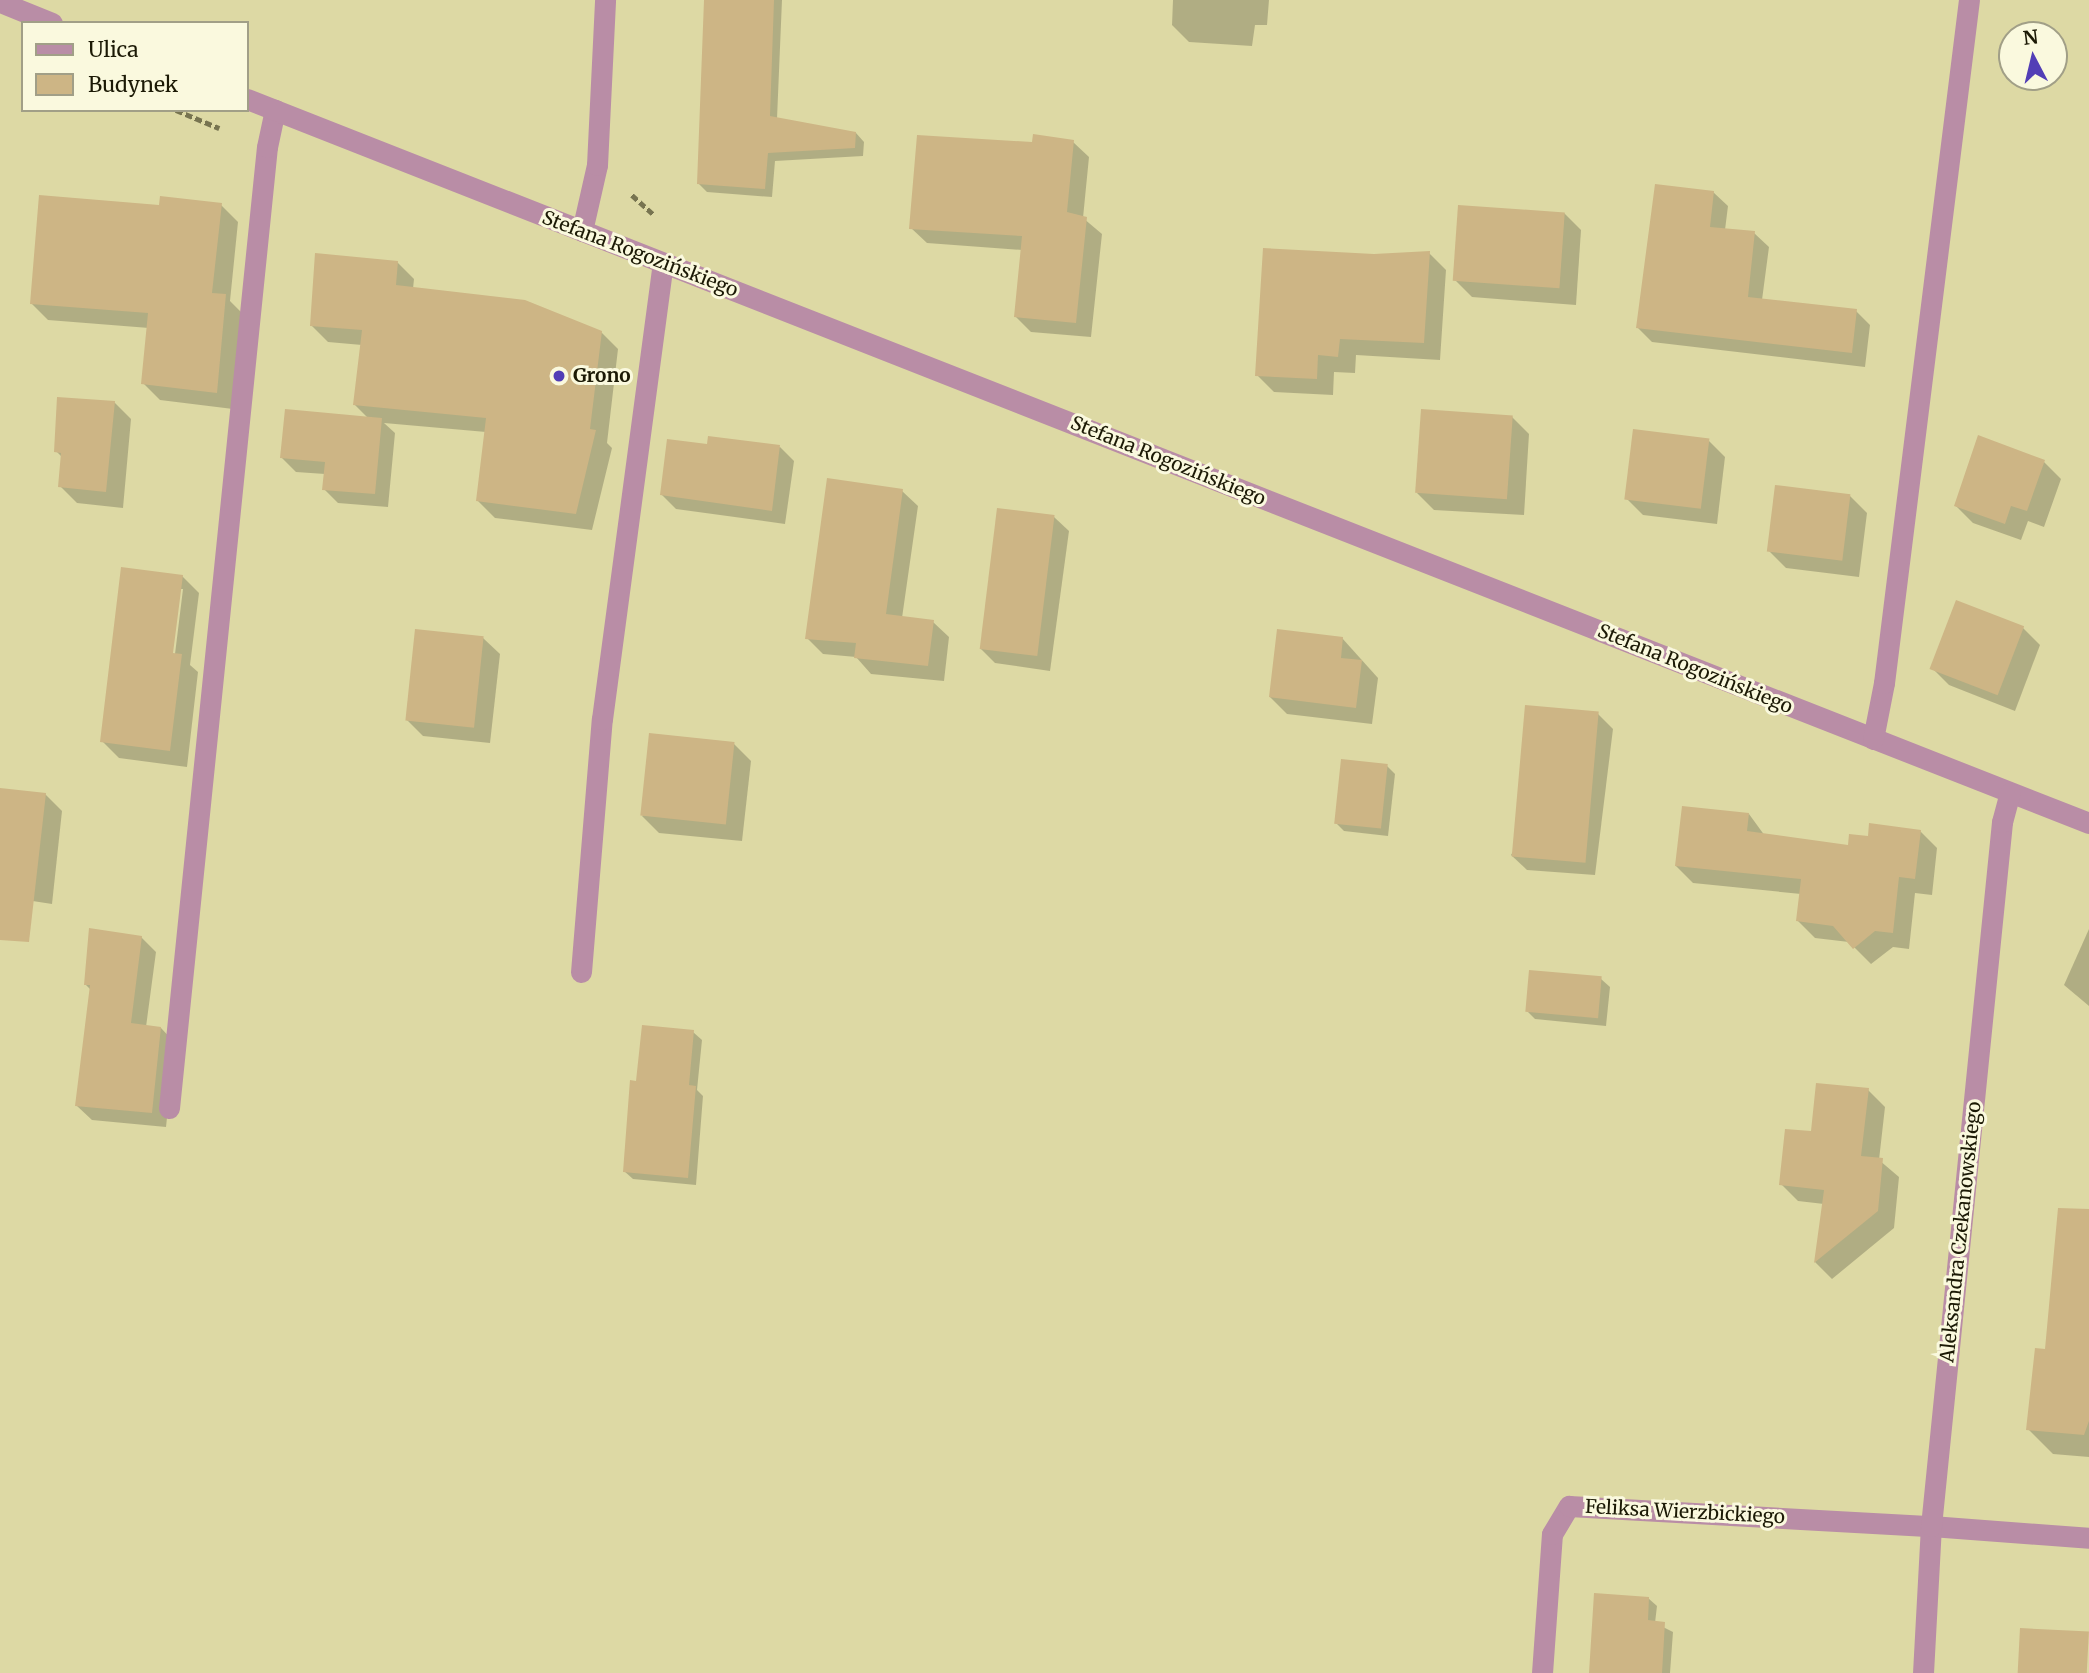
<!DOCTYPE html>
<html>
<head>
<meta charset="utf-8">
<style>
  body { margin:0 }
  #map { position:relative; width:2089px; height:1673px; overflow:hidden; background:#ddd9a4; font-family:Merriweather,serif }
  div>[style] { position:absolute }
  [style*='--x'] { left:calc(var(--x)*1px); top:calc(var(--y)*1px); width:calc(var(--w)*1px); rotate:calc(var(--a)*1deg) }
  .shadow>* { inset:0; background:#0003 }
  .building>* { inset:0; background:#cdb585; transform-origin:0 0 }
  .path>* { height:4.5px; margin-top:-2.25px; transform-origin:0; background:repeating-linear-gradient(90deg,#777450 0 7px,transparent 0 10.5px) }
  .service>* { height:21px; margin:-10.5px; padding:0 10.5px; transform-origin:10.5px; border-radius:10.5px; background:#b98da6 }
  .minor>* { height:21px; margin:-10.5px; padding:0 10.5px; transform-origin:10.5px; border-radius:10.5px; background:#b98da6 }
  .dots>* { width:19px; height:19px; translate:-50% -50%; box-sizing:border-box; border:4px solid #faf9de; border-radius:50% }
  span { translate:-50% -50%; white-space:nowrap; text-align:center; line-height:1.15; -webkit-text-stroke:6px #faf9de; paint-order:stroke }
  .street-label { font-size:19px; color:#1b1905 }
  .poi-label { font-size:19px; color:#1b1905; font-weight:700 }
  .left { translate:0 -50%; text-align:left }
  .legend { position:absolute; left:21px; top:21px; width:228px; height:91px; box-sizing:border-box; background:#faf9de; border:2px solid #a19f87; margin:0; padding:9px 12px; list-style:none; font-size:21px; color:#1b1905 }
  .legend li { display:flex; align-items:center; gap:14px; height:35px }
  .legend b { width:35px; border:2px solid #a19f87 }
  .north { position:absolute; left:1998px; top:21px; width:70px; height:70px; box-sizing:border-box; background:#faf9de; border:2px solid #a19f87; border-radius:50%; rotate:353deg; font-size:19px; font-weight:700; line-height:28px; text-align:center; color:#1b1905 }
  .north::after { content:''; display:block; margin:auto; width:24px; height:32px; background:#523eb6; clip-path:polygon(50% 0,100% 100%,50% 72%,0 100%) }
</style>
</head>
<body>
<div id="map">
  <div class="shadow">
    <i style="clip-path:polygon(706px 0,782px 0,777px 119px,856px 133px,864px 142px,863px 156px,775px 161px,772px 197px,707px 192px,698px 183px)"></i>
    <i style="clip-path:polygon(1173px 0,1269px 0,1267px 25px,1255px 25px,1252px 46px,1189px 42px,1172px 25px)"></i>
    <i style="clip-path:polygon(1073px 142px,1089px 157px,1083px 218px,1102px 234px,1091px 337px,1031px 332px,1016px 317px,1023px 250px,927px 243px,911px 228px)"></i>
    <i style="clip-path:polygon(1713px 192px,1728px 206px,1725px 230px,1754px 233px,1769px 247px,1762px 300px,1856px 311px,1870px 325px,1865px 367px,1652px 342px,1638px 328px)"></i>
    <i style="clip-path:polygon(221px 205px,238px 222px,230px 301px,242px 313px,233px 409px,160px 400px,143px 383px,149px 328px,48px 320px,31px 303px,161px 207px)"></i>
    <i style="clip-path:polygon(1564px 213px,1581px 230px,1576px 305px,1472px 297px,1455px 280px)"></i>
    <i style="clip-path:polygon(1429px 253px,1446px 270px,1440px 360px,1356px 355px,1355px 373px,1334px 372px,1333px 395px,1274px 392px,1257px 375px,1374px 256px)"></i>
    <i style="clip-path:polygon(397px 262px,414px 279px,413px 289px,601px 332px,618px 349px,607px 443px,612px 448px,592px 530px,495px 518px,478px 501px,486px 432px,384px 423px,395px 433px,388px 507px,338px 503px,324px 489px,325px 474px,296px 472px,282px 458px,368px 418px,355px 405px,362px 345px,328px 342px,311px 325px)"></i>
    <i style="clip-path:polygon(114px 402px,131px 419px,123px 508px,77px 503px,60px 486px,63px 458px,56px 451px)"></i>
    <i style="clip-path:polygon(1512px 417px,1529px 434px,1524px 515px,1434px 510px,1417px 493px)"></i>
    <i style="clip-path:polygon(1708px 440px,1725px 457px,1717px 524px,1643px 515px,1626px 498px)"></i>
    <i style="clip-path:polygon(780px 447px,794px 461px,785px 524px,676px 509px,662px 495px)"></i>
    <i style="clip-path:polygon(2044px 462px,2061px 479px,2044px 527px,2028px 521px,2021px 540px,1973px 523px,1956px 506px)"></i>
    <i style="clip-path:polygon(902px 491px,918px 506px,902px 618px,933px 622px,949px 637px,944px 681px,871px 674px,856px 657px,823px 654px,807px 638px)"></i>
    <i style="clip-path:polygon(1850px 496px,1867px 513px,1859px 577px,1786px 568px,1769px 551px)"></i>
    <i style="clip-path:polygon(1054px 517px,1069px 531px,1050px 671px,995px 663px,980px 648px)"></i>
    <i style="clip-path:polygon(evenodd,182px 576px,199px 593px,190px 665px,198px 672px,187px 767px,119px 758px,102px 741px,182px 576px,179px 589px,183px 589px,174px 662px,170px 661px,179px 589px)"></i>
    <i style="clip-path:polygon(2023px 628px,2040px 645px,2015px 711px,1949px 685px,1932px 668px)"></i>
    <i style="clip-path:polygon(483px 638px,500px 654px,490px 743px,423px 736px,407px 720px)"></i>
    <i style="clip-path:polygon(1342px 638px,1378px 678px,1372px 724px,1287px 714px,1270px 697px)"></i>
    <i style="clip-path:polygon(1598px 714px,1613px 729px,1595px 875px,1527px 870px,1511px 855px)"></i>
    <i style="clip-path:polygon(734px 744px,751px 761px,742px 841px,659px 833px,642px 816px)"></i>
    <i style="clip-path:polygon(1387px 766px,1395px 774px,1388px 836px,1344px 831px,1336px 823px)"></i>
    <i style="clip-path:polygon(0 790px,45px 794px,62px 811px,52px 904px,0 896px)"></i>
    <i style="clip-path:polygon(1749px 814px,1765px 836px,1849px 847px,1870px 838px,1920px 831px,1937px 848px,1932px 895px,1915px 893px,1909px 949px,1893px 947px,1871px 964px,1849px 942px,1815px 938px,1798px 921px,1801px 894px,1693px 883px,1676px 866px)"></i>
    <i style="clip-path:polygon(2089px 929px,2089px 1006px,2064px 985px)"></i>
    <i style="clip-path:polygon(141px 937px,156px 952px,146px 1027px,161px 1028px,175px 1043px,166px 1127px,92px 1120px,77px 1106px,91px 990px,85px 984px)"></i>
    <i style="clip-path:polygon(1601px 979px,1610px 987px,1606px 1026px,1535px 1019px,1527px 1011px)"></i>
    <i style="clip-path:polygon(693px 1032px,702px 1040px,697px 1090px,703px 1096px,696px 1185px,633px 1179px,624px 1171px,638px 1083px)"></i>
    <i style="clip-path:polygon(1868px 1090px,1885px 1107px,1879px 1160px,1899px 1177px,1894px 1228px,1832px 1279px,1815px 1262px,1824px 1204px,1798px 1201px,1781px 1184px,1813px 1133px)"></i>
    <i style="clip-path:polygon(2089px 1288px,2089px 1457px,2053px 1454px,2028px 1429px,2046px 1351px)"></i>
    <i style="clip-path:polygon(1648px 1598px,1657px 1606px,1655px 1623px,1673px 1632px,1670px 1673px,1590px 1673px)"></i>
  </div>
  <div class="building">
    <i style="clip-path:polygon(704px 0,774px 0,770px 116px,856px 132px,855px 148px,768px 153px,765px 189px,697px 184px)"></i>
    <i style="clip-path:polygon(1033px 134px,1074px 140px,1067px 212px,1087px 217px,1076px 323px,1014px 317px,1022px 236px,909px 229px,917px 135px,1032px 142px)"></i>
    <i style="clip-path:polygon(1655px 184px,1714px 191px,1710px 227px,1755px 231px,1748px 297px,1857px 309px,1852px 353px,1636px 328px)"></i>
    <i style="clip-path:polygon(39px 195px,159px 205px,160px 196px,222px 203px,212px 293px,226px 294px,217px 393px,141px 384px,148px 313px,30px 304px)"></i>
    <i style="left:1458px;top:205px;width:107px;height:76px;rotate:4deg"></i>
    <i style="clip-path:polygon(1263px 248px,1374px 254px,1430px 251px,1424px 343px,1340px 339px,1338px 357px,1318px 355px,1317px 379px,1255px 376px)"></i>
    <i style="clip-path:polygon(315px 253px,398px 261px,396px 285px,525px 300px,602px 331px,590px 429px,596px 430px,576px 514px,476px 501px,486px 418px,353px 405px,362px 330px,310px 326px)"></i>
    <i style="clip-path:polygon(57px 397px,115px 401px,106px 492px,58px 487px,61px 453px,54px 452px)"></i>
    <i style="clip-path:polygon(285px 409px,382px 418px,375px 494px,322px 490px,325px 462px,280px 458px)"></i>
    <i style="left:1421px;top:409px;width:92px;height:84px;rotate:4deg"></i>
    <i style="left:1633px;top:429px;width:77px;height:71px;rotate:7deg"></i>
    <i style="clip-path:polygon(1978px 435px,2045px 460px,2027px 511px,2011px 506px,2005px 524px,1954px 506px)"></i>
    <i style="clip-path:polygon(708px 436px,780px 445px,772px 511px,660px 495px,667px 439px,707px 444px)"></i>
    <i style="clip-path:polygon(827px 478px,903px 489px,886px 614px,934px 620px,928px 666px,854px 658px,856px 643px,805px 639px)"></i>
    <i style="left:1775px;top:485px;width:76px;height:67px;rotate:7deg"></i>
    <i style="left:997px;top:508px;width:58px;height:142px;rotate:7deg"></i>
    <i style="clip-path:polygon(121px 567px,183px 575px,173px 653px,182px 654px,170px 751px,100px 742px)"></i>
    <i style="left:1956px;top:600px;width:73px;height:74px;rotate:21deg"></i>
    <i style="left:415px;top:629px;width:69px;height:92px;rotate:6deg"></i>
    <i style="clip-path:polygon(1277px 629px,1343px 637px,1341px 658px,1362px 660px,1356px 708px,1269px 697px)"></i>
    <i style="left:1525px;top:705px;width:74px;height:152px;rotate:5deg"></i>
    <i style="left:649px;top:733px;width:86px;height:83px;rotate:6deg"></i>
    <i style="left:1341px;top:759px;width:47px;height:65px;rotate:6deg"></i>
    <i style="clip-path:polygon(0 788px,46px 793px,29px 942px,0 940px)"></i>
    <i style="clip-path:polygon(1682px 806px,1749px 813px,1747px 831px,1848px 845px,1849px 834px,1868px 836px,1869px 823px,1921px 830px,1915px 879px,1899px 877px,1893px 933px,1875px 931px,1853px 949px,1833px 926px,1796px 921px,1801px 879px,1675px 866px)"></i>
    <i style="clip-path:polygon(89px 928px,142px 936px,131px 1023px,161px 1027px,152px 1113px,75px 1106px,90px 985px,84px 985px)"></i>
    <i style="left:1529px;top:970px;width:73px;height:42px;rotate:5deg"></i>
    <i style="clip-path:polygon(642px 1025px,694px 1030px,689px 1085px,696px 1086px,688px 1178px,623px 1172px,630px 1080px,636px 1081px)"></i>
    <i style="clip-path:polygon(1816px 1083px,1869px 1088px,1861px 1156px,1883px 1158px,1878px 1211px,1814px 1263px,1824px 1190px,1779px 1185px,1785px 1129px,1811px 1131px)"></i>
    <i style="clip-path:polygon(2058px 1208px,2089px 1209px,2089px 1421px,2084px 1435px,2026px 1430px,2035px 1348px,2045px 1349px)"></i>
    <i style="clip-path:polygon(1594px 1593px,1649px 1597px,1648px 1620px,1665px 1622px,1662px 1673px,1589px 1673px)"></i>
    <i style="left:2020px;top:1628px;width:69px;height:45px;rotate:3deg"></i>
  </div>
  <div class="path">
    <i style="--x:176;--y:110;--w:47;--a:22.7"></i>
    <i style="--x:632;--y:195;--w:30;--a:42"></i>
  </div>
  <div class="service">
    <i style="--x:581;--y:972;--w:254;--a:-85.3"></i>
    <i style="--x:602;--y:719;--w:460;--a:-82.4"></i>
    <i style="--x:169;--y:1108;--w:966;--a:-84.18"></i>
    <i style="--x:267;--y:147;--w:38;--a:-78"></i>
    <i style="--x:1931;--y:1526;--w:158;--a:4.3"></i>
  </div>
  <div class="minor">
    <i style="--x:0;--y:2;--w:56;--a:22"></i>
    <i style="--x:247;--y:99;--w:1979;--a:21.46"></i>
    <i style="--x:582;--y:231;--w:68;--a:-77.2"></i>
    <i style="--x:597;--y:165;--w:165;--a:-87.2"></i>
    <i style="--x:1873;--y:739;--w:57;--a:-78.9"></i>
    <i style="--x:1884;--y:683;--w:688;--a:-82.91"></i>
    <i style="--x:1542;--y:1673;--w:139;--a:-85.9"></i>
    <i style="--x:1552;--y:1534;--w:33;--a:-59"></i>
    <i style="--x:1569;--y:1506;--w:363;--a:3.2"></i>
    <i style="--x:1923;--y:1673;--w:147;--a:-86.9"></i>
    <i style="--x:1931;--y:1526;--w:708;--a:-84.24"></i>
    <i style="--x:2002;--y:822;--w:30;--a:-75"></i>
  </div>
  <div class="dots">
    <i style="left:559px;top:376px;background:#523eb6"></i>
  </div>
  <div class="street-label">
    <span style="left:640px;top:254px;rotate:21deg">Stefana Rogozińskiego</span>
    <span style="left:1168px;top:461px;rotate:22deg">Stefana Rogozińskiego</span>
    <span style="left:1695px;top:669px;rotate:22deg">Stefana Rogozińskiego</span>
    <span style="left:1961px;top:1232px;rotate:-84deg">Aleksandra Czekanowskiego</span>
    <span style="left:1685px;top:1512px;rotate:3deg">Feliksa Wierzbickiego</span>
  </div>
  <div class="poi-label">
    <span class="left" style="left:573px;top:376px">Grono</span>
  </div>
  <ul class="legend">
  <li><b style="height:9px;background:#b98da6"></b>Ulica</li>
  <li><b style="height:19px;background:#cdb585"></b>Budynek</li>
  </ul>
  <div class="north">N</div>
</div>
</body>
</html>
